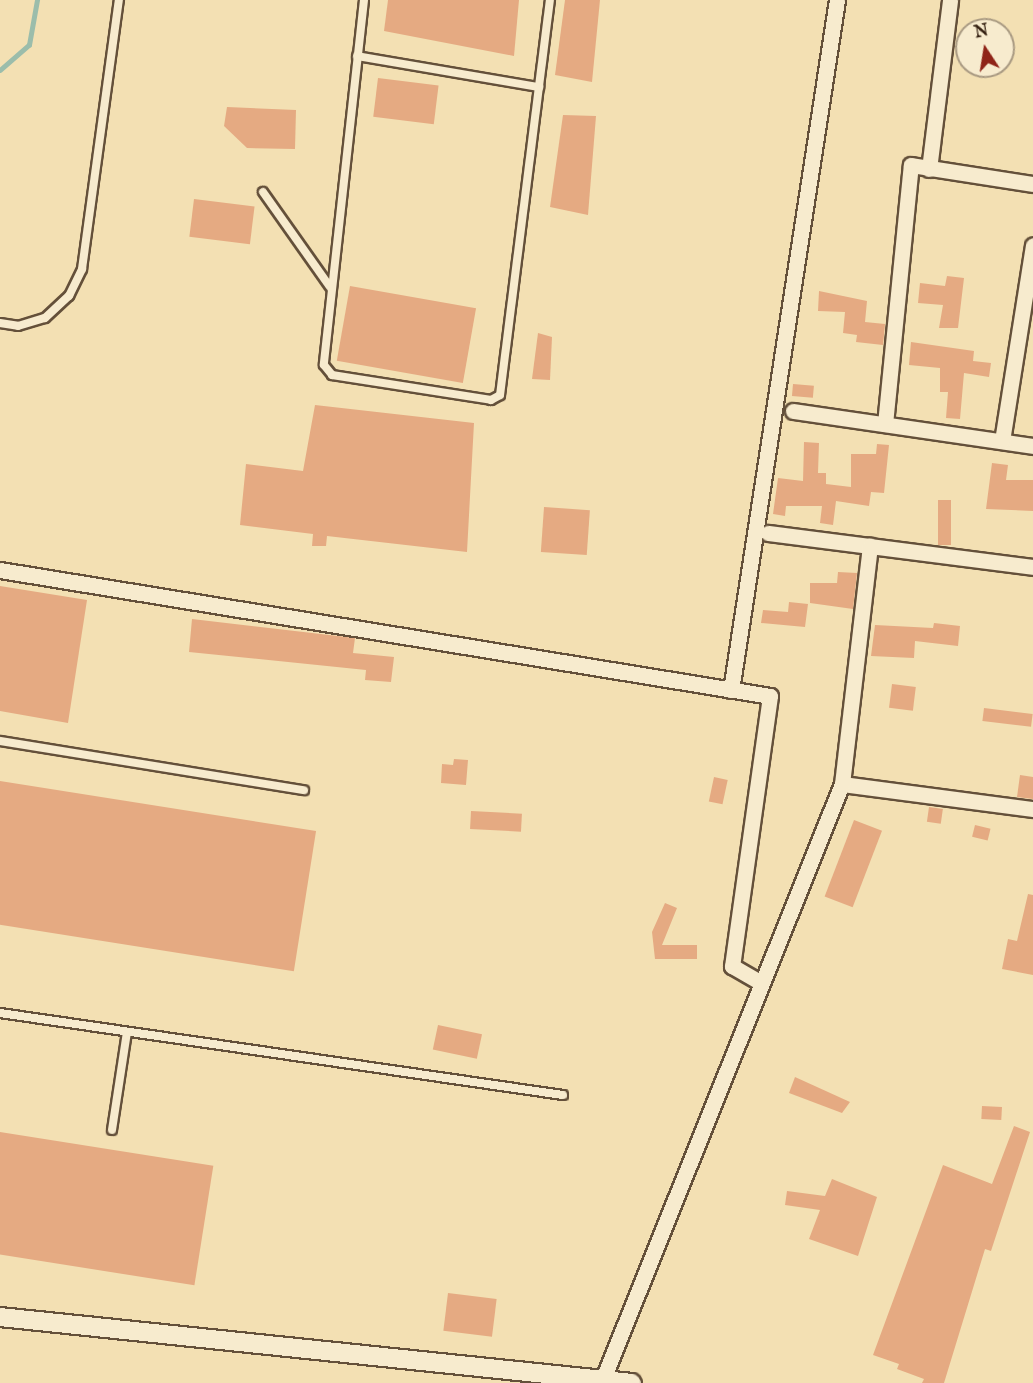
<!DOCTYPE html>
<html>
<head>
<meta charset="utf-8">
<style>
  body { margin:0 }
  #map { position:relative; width:1033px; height:1383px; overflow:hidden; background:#f3e0b3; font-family:"IM FELL English",serif }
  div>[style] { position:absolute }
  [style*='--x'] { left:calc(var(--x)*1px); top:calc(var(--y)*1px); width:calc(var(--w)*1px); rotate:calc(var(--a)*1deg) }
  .stream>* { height:4.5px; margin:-2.25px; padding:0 2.25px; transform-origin:2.25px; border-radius:2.25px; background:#9bbdab }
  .building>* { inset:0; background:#e5aa82; transform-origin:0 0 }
  .roads { filter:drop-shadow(2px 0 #64503a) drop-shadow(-2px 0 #64503a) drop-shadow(0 2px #64503a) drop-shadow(0 -2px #64503a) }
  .service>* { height:8px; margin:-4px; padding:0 4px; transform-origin:4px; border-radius:4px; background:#f7ebce }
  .minor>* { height:15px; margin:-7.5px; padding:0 7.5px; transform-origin:7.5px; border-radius:7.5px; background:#f7ebce }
  .tertiary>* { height:18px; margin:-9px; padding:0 9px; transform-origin:9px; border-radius:9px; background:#f7ebce }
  span { translate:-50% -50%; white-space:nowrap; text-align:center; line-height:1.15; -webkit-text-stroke:4.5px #f7ebce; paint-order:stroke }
  .north { position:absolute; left:955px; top:18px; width:60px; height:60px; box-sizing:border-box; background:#f7ebce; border:2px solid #a99a82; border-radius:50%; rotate:348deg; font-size:16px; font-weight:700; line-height:24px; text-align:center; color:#342011 }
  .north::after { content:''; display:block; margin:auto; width:21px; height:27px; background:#8f2418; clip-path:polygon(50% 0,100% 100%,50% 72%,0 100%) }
</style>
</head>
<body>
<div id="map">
  <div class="stream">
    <i style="--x:0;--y:70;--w:38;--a:-41"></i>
    <i style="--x:29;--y:45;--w:46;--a:-79.9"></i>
  </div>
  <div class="building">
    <i style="clip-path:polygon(388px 0,519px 0,514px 56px,384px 31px)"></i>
    <i style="clip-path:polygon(565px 0,600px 0,592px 82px,555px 75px)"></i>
    <i style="left:378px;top:78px;width:61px;height:39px;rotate:7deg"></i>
    <i style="clip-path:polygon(227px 107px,296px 110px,295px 149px,247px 148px,224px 126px)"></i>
    <i style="clip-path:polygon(563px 115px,596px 116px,588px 215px,550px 207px)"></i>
    <i style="left:194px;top:199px;width:61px;height:38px;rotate:7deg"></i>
    <i style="clip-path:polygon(947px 276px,964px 278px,958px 328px,939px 328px,943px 305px,918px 303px,920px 283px,945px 286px)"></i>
    <i style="left:350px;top:286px;width:128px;height:76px;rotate:10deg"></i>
    <i style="clip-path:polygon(819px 291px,867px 301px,865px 322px,885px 324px,883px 345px,856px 342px,857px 335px,843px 333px,845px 312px,818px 311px)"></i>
    <i style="clip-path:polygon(538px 333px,552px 337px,550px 380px,532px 379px)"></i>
    <i style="clip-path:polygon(911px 342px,974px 351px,973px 361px,991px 363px,989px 377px,964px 373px,960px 419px,946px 418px,948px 392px,940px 392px,940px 368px,909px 365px)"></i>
    <i style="left:793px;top:384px;width:21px;height:12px;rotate:5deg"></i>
    <i style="clip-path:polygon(315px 405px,474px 423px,467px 552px,327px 536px,326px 546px,312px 546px,313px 534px,240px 525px,246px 464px,303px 471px)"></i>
    <i style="clip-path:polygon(804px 442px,819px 443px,818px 473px,826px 473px,826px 484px,851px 487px,851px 454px,876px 454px,877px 444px,889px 445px,884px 493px,871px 492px,869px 506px,836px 501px,833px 525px,820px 523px,822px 506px,786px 506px,785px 516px,773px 514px,778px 478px,803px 481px)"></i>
    <i style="clip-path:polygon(992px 463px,1008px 465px,1006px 480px,1033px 480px,1033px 511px,986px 509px)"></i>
    <i style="left:938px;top:500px;width:13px;height:45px"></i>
    <i style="left:544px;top:507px;width:46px;height:45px;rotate:4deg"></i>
    <i style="clip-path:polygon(838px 572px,857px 573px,853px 609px,810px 603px,810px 583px,837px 583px)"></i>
    <i style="clip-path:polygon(0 586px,87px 600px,68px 723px,0 711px)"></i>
    <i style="clip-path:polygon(789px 602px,808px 604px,805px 627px,761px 623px,763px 610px,788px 612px)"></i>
    <i style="clip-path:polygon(192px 619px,355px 638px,353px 653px,394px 657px,391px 682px,365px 680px,366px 670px,189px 652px)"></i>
    <i style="clip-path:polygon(934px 623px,960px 626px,958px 646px,915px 641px,914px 658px,871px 656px,875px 625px,933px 628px)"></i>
    <i style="left:892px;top:684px;width:24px;height:24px;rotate:7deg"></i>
    <i style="left:984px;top:708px;width:49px;height:13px;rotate:7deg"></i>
    <i style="clip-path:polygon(454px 759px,468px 760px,466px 785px,441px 783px,442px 764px,453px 765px)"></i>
    <i style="clip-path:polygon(1020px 775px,1033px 777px,1033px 799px,1017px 797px)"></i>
    <i style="left:714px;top:777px;width:14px;height:25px;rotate:12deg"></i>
    <i style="left:0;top:781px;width:320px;height:142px;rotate:9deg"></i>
    <i style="left:929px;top:807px;width:14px;height:15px;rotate:8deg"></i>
    <i style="left:471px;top:811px;width:51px;height:18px;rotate:3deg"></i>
    <i style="left:854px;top:820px;width:30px;height:82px;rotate:21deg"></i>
    <i style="left:975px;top:825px;width:16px;height:12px;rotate:14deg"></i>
    <i style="clip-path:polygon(1028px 894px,1033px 895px,1033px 975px,1002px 969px,1008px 939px,1017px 941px)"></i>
    <i style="clip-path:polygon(665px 903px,677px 908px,662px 945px,697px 945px,697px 959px,655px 959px,652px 932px)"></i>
    <i style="left:438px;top:1025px;width:45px;height:25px;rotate:12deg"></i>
    <i style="clip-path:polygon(795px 1077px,850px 1102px,842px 1113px,789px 1093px)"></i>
    <i style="left:982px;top:1106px;width:20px;height:13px;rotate:3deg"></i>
    <i style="clip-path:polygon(1014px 1126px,1030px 1132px,991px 1251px,985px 1249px,944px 1383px,922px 1383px,924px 1379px,897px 1369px,899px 1364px,873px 1355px,943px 1165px,992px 1184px)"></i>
    <i style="left:0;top:1132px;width:216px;height:121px;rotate:9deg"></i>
    <i style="clip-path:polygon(832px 1179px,877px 1197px,858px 1256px,809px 1239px,820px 1210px,785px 1205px,787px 1191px,825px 1196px)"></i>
    <i style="left:448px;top:1293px;width:49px;height:38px;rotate:7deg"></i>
  </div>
  <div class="roads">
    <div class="service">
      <i style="--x:364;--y:0;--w:367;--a:96.3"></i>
      <i style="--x:324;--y:365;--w:13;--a:51"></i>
      <i style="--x:332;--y:375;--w:161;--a:8.9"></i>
      <i style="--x:491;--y:400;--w:10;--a:-29"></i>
      <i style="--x:500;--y:395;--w:398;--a:-82.8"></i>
      <i style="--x:357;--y:56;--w:185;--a:9.7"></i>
      <i style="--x:263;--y:192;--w:116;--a:54.8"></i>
      <i style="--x:0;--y:323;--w:18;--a:9"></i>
      <i style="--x:18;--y:326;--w:28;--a:-17"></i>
      <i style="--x:45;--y:318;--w:33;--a:-43"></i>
      <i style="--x:69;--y:296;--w:30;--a:-64"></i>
      <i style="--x:82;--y:269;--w:272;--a:-82.2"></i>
      <i style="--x:0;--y:741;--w:308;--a:9.2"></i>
      <i style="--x:0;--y:1013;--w:569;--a:8.29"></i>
      <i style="--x:112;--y:1130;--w:99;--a:-81.3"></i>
    </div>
    <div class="minor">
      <i style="--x:929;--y:169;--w:170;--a:-82.9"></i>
      <i style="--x:793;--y:411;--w:243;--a:8.3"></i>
      <i style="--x:885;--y:424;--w:260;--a:-84.3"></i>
      <i style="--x:911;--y:165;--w:123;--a:8.9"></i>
      <i style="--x:1002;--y:441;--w:198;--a:-81"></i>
      <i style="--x:768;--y:533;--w:267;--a:7.3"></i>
      <i style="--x:0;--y:570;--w:780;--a:9.29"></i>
      <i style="--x:770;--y:696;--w:273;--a:98"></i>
      <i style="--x:732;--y:966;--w:34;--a:30"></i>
      <i style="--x:731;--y:690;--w:698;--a:-81.27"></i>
      <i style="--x:842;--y:784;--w:193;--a:7.5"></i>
      <i style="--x:603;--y:1379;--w:641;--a:-68.12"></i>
      <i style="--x:842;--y:784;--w:240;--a:-83.3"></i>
    </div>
    <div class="tertiary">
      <i style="--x:0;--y:1317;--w:635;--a:5.96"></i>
    </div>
  </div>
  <div class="north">N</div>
</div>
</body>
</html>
